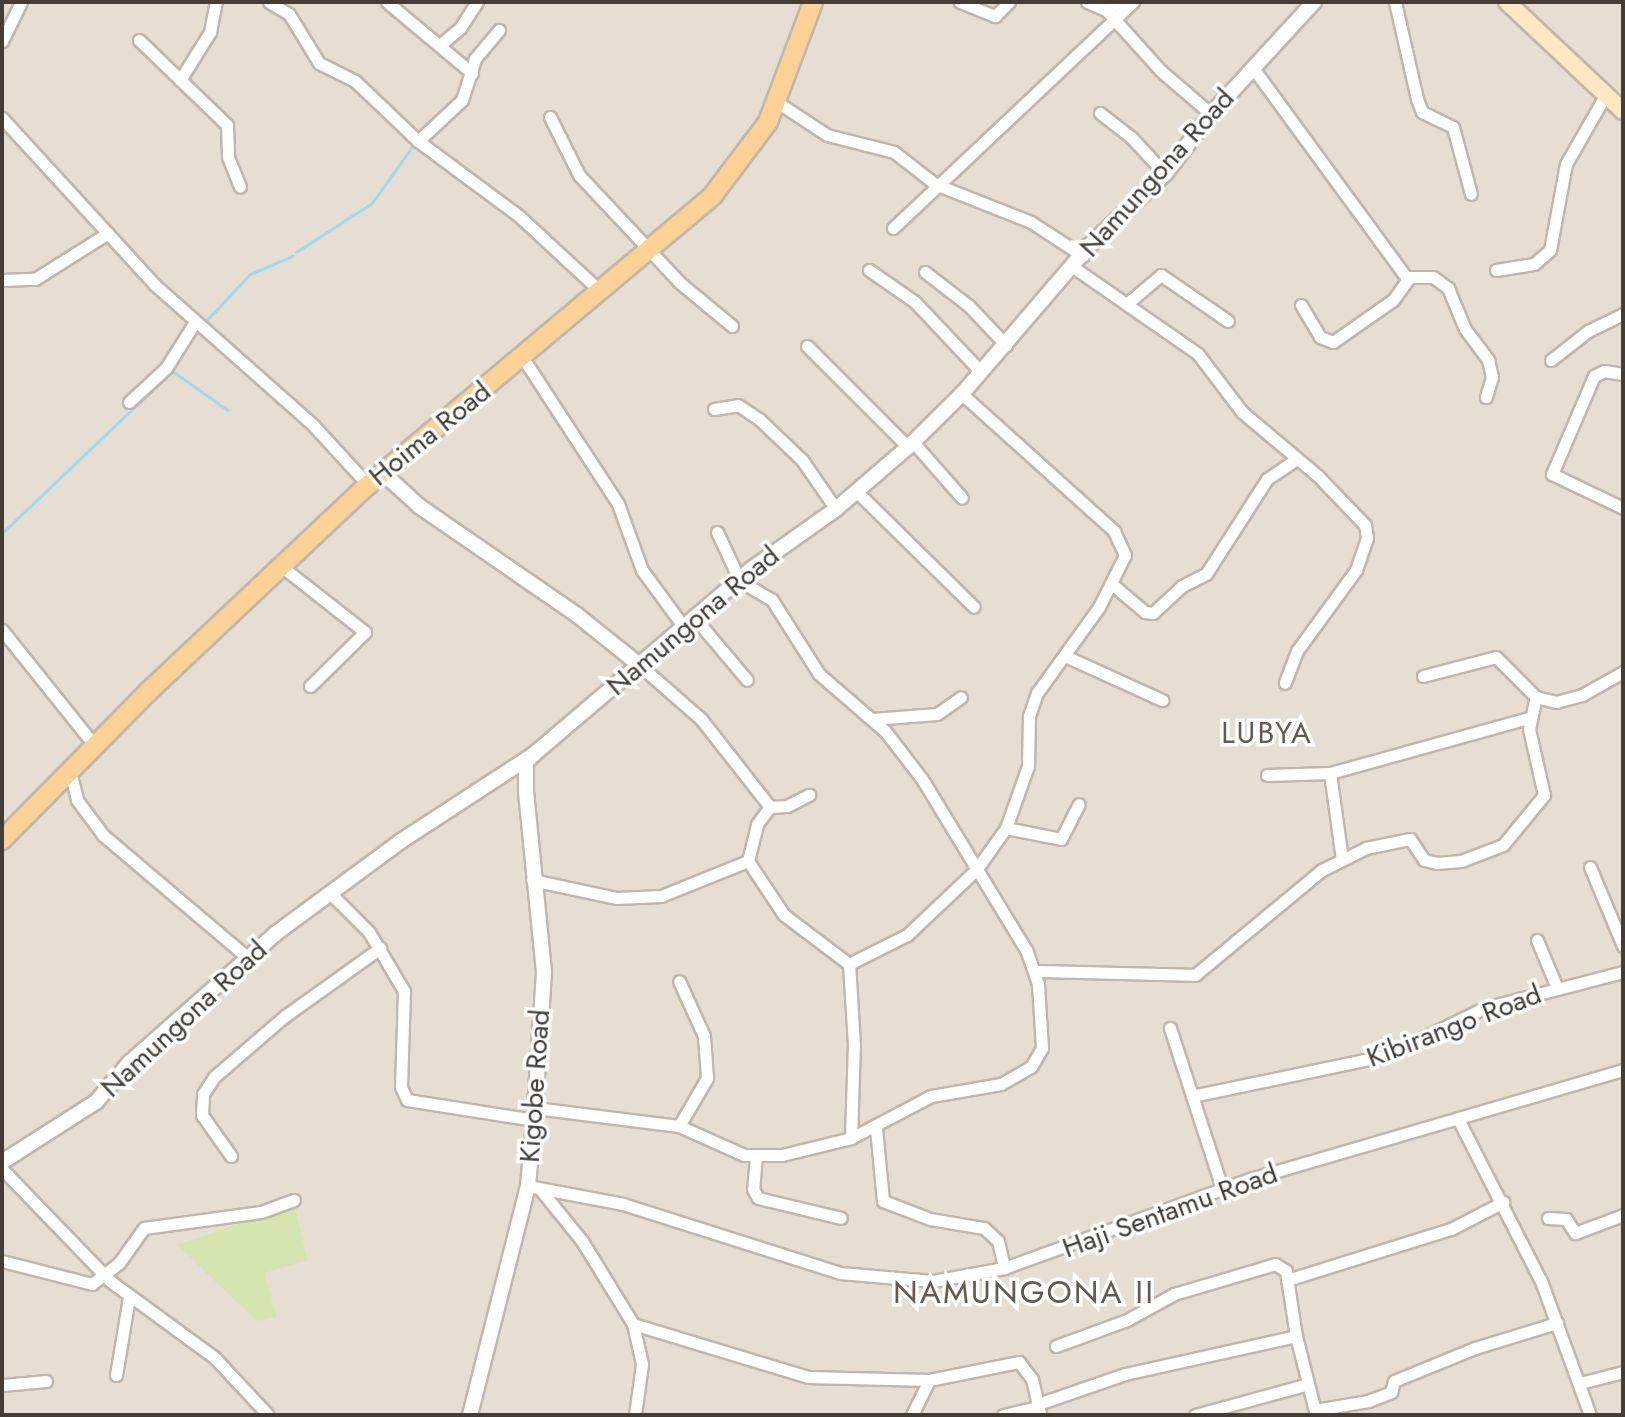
<!DOCTYPE html>
<html>
<head>
<meta charset="utf-8">
<style>
  body { margin:0 }
  #map { position:relative; width:1625px; height:1417px; overflow:hidden; background:#f2ece5; font-family:Jost,sans-serif }
  div>[style] { position:absolute }
  [style*='--x'] { left:calc(var(--x)*1px); top:calc(var(--y)*1px); width:calc(var(--w)*1px); rotate:calc(var(--a)*1deg) }
  .residential>* { inset:0; background:#e6ded3; transform-origin:0 0 }
  .green>* { inset:0; background:#d4e5af }
  .stream>* { height:3px; margin:-1.5px; padding:0 1.5px; transform-origin:1.5px; border-radius:1.5px; background:#a3d8ed }
  .roads { filter:drop-shadow(2px 0 #c0b6ab) drop-shadow(-2px 0 #c0b6ab) drop-shadow(0 2px #c0b6ab) drop-shadow(0 -2px #c0b6ab) }
  .minor>* { height:11px; margin:-5.5px; padding:0 5.5px; transform-origin:5.5px; border-radius:5.5px; background:#fff }
  .tertiary>* { height:14px; margin:-7px; padding:0 7px; transform-origin:7px; border-radius:7px; background:#fff }
  .secondary>* { height:16px; margin:-8px; padding:0 8px; transform-origin:8px; border-radius:8px; background:#fde8c4 }
  .primary>* { height:18px; margin:-9px; padding:0 9px; transform-origin:9px; border-radius:9px; background:#fbd195 }
  span { translate:-50% -50%; white-space:nowrap; text-align:center; line-height:1.15; -webkit-text-stroke:7px #fff; paint-order:stroke }
  .street-label { font-size:28px; color:#443c35 }
  .neighbourhood-label { font-size:30px; color:#67594c; letter-spacing:2px }
  .quarter-label { font-size:32px; color:#67594c; letter-spacing:2px }
  .frame { position:absolute; inset:0; border:4px solid #443c35; pointer-events:none }
</style>
</head>
<body>
<div id="map">
  <div class="residential">
    <i style="left:2px;top:2px;width:1621px;height:1413px"></i>
  </div>
  <div class="green">
    <i style="clip-path:polygon(294px 1205px,308px 1260px,264px 1273px,277px 1317px,257px 1321px,177px 1245px)"></i>
  </div>
  <div class="stream">
    <i style="--x:296;--y:252;--w:90;--a:-32.8"></i>
    <i style="--x:372;--y:203;--w:72;--a:-54.6"></i>
    <i style="--x:206;--y:321;--w:64;--a:-46.9"></i>
    <i style="--x:250;--y:274;--w:46;--a:-23.2"></i>
    <i style="--x:172;--y:371;--w:68;--a:34.9"></i>
    <i style="--x:2;--y:533;--w:229;--a:-43.6"></i>
    <i style="--x:168;--y:375;--w:53;--a:-56.6"></i>
  </div>
  <div class="roads">
    <div class="minor">
      <i style="--x:269;--y:2;--w:23;--a:31"></i>
      <i style="--x:289;--y:14;--w:57;--a:58.5"></i>
      <i style="--x:319;--y:63;--w:40;--a:26.6"></i>
      <i style="--x:355;--y:81;--w:87;--a:43.6"></i>
      <i style="--x:387;--y:2;--w:111;--a:39.9"></i>
      <i style="--x:960;--y:2;--w:38;--a:22"></i>
      <i style="--x:995;--y:16;--w:20;--a:-45"></i>
      <i style="--x:1087;--y:2;--w:21;--a:23"></i>
      <i style="--x:1106;--y:10;--w:82;--a:48"></i>
      <i style="--x:1161;--y:71;--w:66;--a:40.7"></i>
      <i style="--x:1395;--y:2;--w:99;--a:77.2"></i>
      <i style="--x:1417;--y:99;--w:14;--a:69"></i>
      <i style="--x:1422;--y:112;--w:34;--a:26"></i>
      <i style="--x:1453;--y:127;--w:69;--a:75"></i>
      <i style="--x:1106;--y:10;--w:15;--a:-32"></i>
      <i style="--x:499;--y:30;--w:38;--a:130"></i>
      <i style="--x:475;--y:59;--w:43;--a:107.6"></i>
      <i style="--x:462;--y:100;--w:60;--a:137"></i>
      <i style="--x:418;--y:141;--w:126;--a:36.6"></i>
      <i style="--x:519;--y:216;--w:112;--a:42.8"></i>
      <i style="--x:139;--y:40;--w:122;--a:44"></i>
      <i style="--x:227;--y:125;--w:32;--a:88"></i>
      <i style="--x:228;--y:157;--w:32;--a:68"></i>
      <i style="--x:2;--y:41;--w:43;--a:-64"></i>
      <i style="--x:441;--y:44;--w:25;--a:-40"></i>
      <i style="--x:460;--y:28;--w:31;--a:-57"></i>
      <i style="--x:1253;--y:68;--w:259;--a:53.8"></i>
      <i style="--x:1406;--y:277;--w:27;--a:0"></i>
      <i style="--x:1433;--y:277;--w:19;--a:36"></i>
      <i style="--x:1448;--y:288;--w:44;--a:67.5"></i>
      <i style="--x:1465;--y:329;--w:39;--a:53"></i>
      <i style="--x:1488;--y:360;--w:17;--a:77"></i>
      <i style="--x:1492;--y:377;--w:21;--a:107"></i>
      <i style="--x:180;--y:80;--w:57;--a:-58"></i>
      <i style="--x:210;--y:32;--w:31;--a:-79"></i>
      <i style="--x:777;--y:102;--w:60;--a:33.4"></i>
      <i style="--x:827;--y:135;--w:69;--a:14.2"></i>
      <i style="--x:894;--y:152;--w:52;--a:38"></i>
      <i style="--x:935;--y:184;--w:103;--a:21.6"></i>
      <i style="--x:1031;--y:222;--w:62;--a:33.2"></i>
      <i style="--x:1100;--y:113;--w:39;--a:38"></i>
      <i style="--x:1131;--y:137;--w:50;--a:47.4"></i>
      <i style="--x:550;--y:117;--w:65;--a:63.4"></i>
      <i style="--x:579;--y:175;--w:146;--a:46.9"></i>
      <i style="--x:679;--y:282;--w:69;--a:39.7"></i>
      <i style="--x:2;--y:118;--w:226;--a:47.5"></i>
      <i style="--x:155;--y:285;--w:211;--a:41.5"></i>
      <i style="--x:313;--y:425;--w:81;--a:47.5"></i>
      <i style="--x:893;--y:228;--w:330;--a:-43.3"></i>
      <i style="--x:1073;--y:267;--w:152;--a:34.8"></i>
      <i style="--x:1198;--y:354;--w:73;--a:52.8"></i>
      <i style="--x:1242;--y:412;--w:99;--a:40.1"></i>
      <i style="--x:1318;--y:476;--w:68;--a:46.2"></i>
      <i style="--x:1365;--y:525;--w:13;--a:81"></i>
      <i style="--x:1367;--y:538;--w:34;--a:109"></i>
      <i style="--x:1356;--y:570;--w:100;--a:126.1"></i>
      <i style="--x:1297;--y:651;--w:34;--a:111"></i>
      <i style="--x:869;--y:270;--w:56;--a:34.8"></i>
      <i style="--x:915;--y:302;--w:96;--a:46.7"></i>
      <i style="--x:1496;--y:270;--w:38;--a:-9"></i>
      <i style="--x:1534;--y:264;--w:21;--a:-41"></i>
      <i style="--x:1550;--y:250;--w:87;--a:-79.5"></i>
      <i style="--x:1566;--y:164;--w:78;--a:-60.2"></i>
      <i style="--x:925;--y:272;--w:56;--a:37.7"></i>
      <i style="--x:969;--y:306;--w:54;--a:46.5"></i>
      <i style="--x:2;--y:280;--w:33;--a:-2"></i>
      <i style="--x:35;--y:279;--w:86;--a:-32.2"></i>
      <i style="--x:1129;--y:302;--w:42;--a:-40.2"></i>
      <i style="--x:1161;--y:275;--w:81;--a:34.5"></i>
      <i style="--x:1301;--y:305;--w:37;--a:59"></i>
      <i style="--x:1320;--y:337;--w:14;--a:21"></i>
      <i style="--x:1333;--y:342;--w:73;--a:-35"></i>
      <i style="--x:1393;--y:300;--w:26;--a:-54"></i>
      <i style="--x:807;--y:346;--w:143;--a:45"></i>
      <i style="--x:523;--y:358;--w:174;--a:56.9"></i>
      <i style="--x:618;--y:504;--w:70;--a:70"></i>
      <i style="--x:642;--y:570;--w:69;--a:53.8"></i>
      <i style="--x:1551;--y:360;--w:47;--a:-38.1"></i>
      <i style="--x:1588;--y:331;--w:39;--a:-26"></i>
      <i style="--x:1623;--y:374;--w:19;--a:-171"></i>
      <i style="--x:1604;--y:371;--w:11;--a:153"></i>
      <i style="--x:1594;--y:376;--w:107;--a:113.2"></i>
      <i style="--x:1552;--y:474;--w:79;--a:25.6"></i>
      <i style="--x:129;--y:402;--w:50;--a:-42.6"></i>
      <i style="--x:166;--y:368;--w:54;--a:-57.8"></i>
      <i style="--x:714;--y:409;--w:24;--a:-9"></i>
      <i style="--x:738;--y:405;--w:25;--a:34"></i>
      <i style="--x:759;--y:419;--w:59;--a:43.6"></i>
      <i style="--x:802;--y:460;--w:60;--a:55.2"></i>
      <i style="--x:913;--y:442;--w:74;--a:48.8"></i>
      <i style="--x:856;--y:491;--w:165;--a:44.5"></i>
      <i style="--x:281;--y:566;--w:107;--a:38.2"></i>
      <i style="--x:365;--y:632;--w:77;--a:135.5"></i>
      <i style="--x:1113;--y:585;--w:42;--a:40.2"></i>
      <i style="--x:1145;--y:612;--w:8;--a:7"></i>
      <i style="--x:1153;--y:613;--w:40;--a:-43"></i>
      <i style="--x:1182;--y:586;--w:27;--a:-27"></i>
      <i style="--x:1206;--y:574;--w:113;--a:-57.3"></i>
      <i style="--x:1267;--y:479;--w:36;--a:-34"></i>
      <i style="--x:694;--y:617;--w:82;--a:49.9"></i>
      <i style="--x:2;--y:630;--w:147;--a:51.3"></i>
      <i style="--x:1065;--y:656;--w:107;--a:24.4"></i>
      <i style="--x:637;--y:663;--w:85;--a:41.2"></i>
      <i style="--x:701;--y:719;--w:112;--a:51.9"></i>
      <i style="--x:770;--y:807;--w:17;--a:-3"></i>
      <i style="--x:787;--y:806;--w:25;--a:-27"></i>
      <i style="--x:1423;--y:676;--w:75;--a:-14.6"></i>
      <i style="--x:1496;--y:657;--w:57;--a:45"></i>
      <i style="--x:1536;--y:697;--w:21;--a:14"></i>
      <i style="--x:1556;--y:702;--w:27;--a:-15"></i>
      <i style="--x:1582;--y:695;--w:47;--a:-29.3"></i>
      <i style="--x:872;--y:719;--w:65;--a:-4.4"></i>
      <i style="--x:937;--y:714;--w:29;--a:-35"></i>
      <i style="--x:70;--y:771;--w:30;--a:76"></i>
      <i style="--x:77;--y:800;--w:44;--a:53.4"></i>
      <i style="--x:103;--y:835;--w:189;--a:40.3"></i>
      <i style="--x:1330;--y:773;--w:87;--a:82.1"></i>
      <i style="--x:1267;--y:775;--w:63;--a:-1.8"></i>
      <i style="--x:1330;--y:773;--w:205;--a:-15.5"></i>
      <i style="--x:1006;--y:828;--w:56;--a:11.3"></i>
      <i style="--x:1061;--y:839;--w:39;--a:-63"></i>
      <i style="--x:748;--y:861;--w:38;--a:-76"></i>
      <i style="--x:757;--y:824;--w:21;--a:-53"></i>
      <i style="--x:1590;--y:867;--w:86;--a:67.3"></i>
      <i style="--x:532;--y:880;--w:87;--a:12"></i>
      <i style="--x:617;--y:898;--w:44;--a:-2.6"></i>
      <i style="--x:661;--y:896;--w:94;--a:-21.9"></i>
      <i style="--x:748;--y:861;--w:65;--a:56.3"></i>
      <i style="--x:784;--y:915;--w:81;--a:37"></i>
      <i style="--x:333;--y:896;--w:51;--a:45"></i>
      <i style="--x:369;--y:932;--w:69;--a:59.3"></i>
      <i style="--x:404;--y:991;--w:96;--a:91.8"></i>
      <i style="--x:401;--y:1087;--w:14;--a:65"></i>
      <i style="--x:407;--y:1100;--w:129;--a:8.9"></i>
      <i style="--x:1537;--y:940;--w:52;--a:67.4"></i>
      <i style="--x:1035;--y:971;--w:160;--a:1.4"></i>
      <i style="--x:1195;--y:975;--w:165;--a:-39.6"></i>
      <i style="--x:1322;--y:870;--w:49;--a:-26.6"></i>
      <i style="--x:1366;--y:848;--w:45;--a:-11.6"></i>
      <i style="--x:1410;--y:839;--w:25;--a:56"></i>
      <i style="--x:1424;--y:860;--w:13;--a:13"></i>
      <i style="--x:1437;--y:863;--w:24;--a:-5"></i>
      <i style="--x:1461;--y:861;--w:45;--a:-20.9"></i>
      <i style="--x:1503;--y:845;--w:65;--a:-50.6"></i>
      <i style="--x:1544;--y:795;--w:68;--a:-102.8"></i>
      <i style="--x:1529;--y:729;--w:33;--a:-78"></i>
      <i style="--x:1170;--y:1028;--w:168;--a:72"></i>
      <i style="--x:1192;--y:1096;--w:200;--a:-11.8"></i>
      <i style="--x:1388;--y:1055;--w:107;--a:-26.1"></i>
      <i style="--x:1484;--y:1008;--w:144;--a:-14.5"></i>
      <i style="--x:535;--y:1108;--w:145;--a:7.1"></i>
      <i style="--x:679;--y:1126;--w:71;--a:24"></i>
      <i style="--x:744;--y:1155;--w:38;--a:0"></i>
      <i style="--x:782;--y:1155;--w:71;--a:-13.8"></i>
      <i style="--x:851;--y:1138;--w:90;--a:-27.7"></i>
      <i style="--x:931;--y:1096;--w:71;--a:-9.7"></i>
      <i style="--x:1001;--y:1084;--w:34;--a:-30"></i>
      <i style="--x:1031;--y:1067;--w:22;--a:-60"></i>
      <i style="--x:1042;--y:1048;--w:64;--a:-93.6"></i>
      <i style="--x:1038;--y:984;--w:36;--a:-109"></i>
      <i style="--x:1026;--y:950;--w:200;--a:-121.3"></i>
      <i style="--x:922;--y:779;--w:61;--a:-127.6"></i>
      <i style="--x:885;--y:731;--w:87;--a:-139.2"></i>
      <i style="--x:819;--y:674;--w:88;--a:-122.4"></i>
      <i style="--x:772;--y:600;--w:37;--a:-149"></i>
      <i style="--x:740;--y:581;--w:54;--a:-115.1"></i>
      <i style="--x:1459;--y:1121;--w:180;--a:62.9"></i>
      <i style="--x:1541;--y:1281;--w:143;--a:69.9"></i>
      <i style="--x:679;--y:1126;--w:56;--a:-59.7"></i>
      <i style="--x:707;--y:1078;--w:42;--a:-94.1"></i>
      <i style="--x:704;--y:1036;--w:60;--a:-114.4"></i>
      <i style="--x:876;--y:1128;--w:73;--a:84.5"></i>
      <i style="--x:883;--y:1201;--w:50;--a:21"></i>
      <i style="--x:930;--y:1219;--w:55;--a:9.5"></i>
      <i style="--x:984;--y:1228;--w:19;--a:43"></i>
      <i style="--x:998;--y:1241;--w:28;--a:77"></i>
      <i style="--x:851;--y:1138;--w:93;--a:-88.2"></i>
      <i style="--x:854;--y:1045;--w:81;--a:-93.5"></i>
      <i style="--x:849;--y:964;--w:65;--a:-26.6"></i>
      <i style="--x:907;--y:935;--w:95;--a:-43.3"></i>
      <i style="--x:976;--y:870;--w:52;--a:-54.5"></i>
      <i style="--x:1006;--y:828;--w:66;--a:-70.5"></i>
      <i style="--x:1028;--y:766;--w:50;--a:-88.9"></i>
      <i style="--x:1029;--y:716;--w:24;--a:-71"></i>
      <i style="--x:1037;--y:693;--w:106;--a:-54.2"></i>
      <i style="--x:1099;--y:607;--w:58;--a:-63.4"></i>
      <i style="--x:1125;--y:555;--w:26;--a:-115"></i>
      <i style="--x:1114;--y:531;--w:205;--a:-138"></i>
      <i style="--x:231;--y:1156;--w:50;--a:-125.3"></i>
      <i style="--x:202;--y:1115;--w:21;--a:-87"></i>
      <i style="--x:203;--y:1094;--w:20;--a:-57"></i>
      <i style="--x:214;--y:1077;--w:94;--a:-40.7"></i>
      <i style="--x:285;--y:1016;--w:117;--a:-35.6"></i>
      <i style="--x:756;--y:1156;--w:33;--a:95"></i>
      <i style="--x:753;--y:1189;--w:10;--a:61"></i>
      <i style="--x:758;--y:1198;--w:85;--a:13.5"></i>
      <i style="--x:2;--y:1169;--w:156;--a:46"></i>
      <i style="--x:110;--y:1281;--w:129;--a:36.2"></i>
      <i style="--x:214;--y:1357;--w:79;--a:47"></i>
      <i style="--x:528;--y:1186;--w:97;--a:10.7"></i>
      <i style="--x:623;--y:1204;--w:228;--a:17.6"></i>
      <i style="--x:840;--y:1273;--w:93;--a:4.9"></i>
      <i style="--x:933;--y:1281;--w:72;--a:-10.4"></i>
      <i style="--x:1004;--y:1268;--w:262;--a:-19.9"></i>
      <i style="--x:1250;--y:1179;--w:389;--a:-16.3"></i>
      <i style="--x:540;--y:1189;--w:67;--a:51.1"></i>
      <i style="--x:582;--y:1241;--w:97;--a:58.4"></i>
      <i style="--x:633;--y:1324;--w:41;--a:77.3"></i>
      <i style="--x:642;--y:1364;--w:51;--a:97.8"></i>
      <i style="--x:1548;--y:1218;--w:18;--a:3"></i>
      <i style="--x:1566;--y:1219;--w:17;--a:57"></i>
      <i style="--x:1575;--y:1233;--w:51;--a:-20.6"></i>
      <i style="--x:2;--y:1261;--w:93;--a:14.3"></i>
      <i style="--x:92;--y:1284;--w:34;--a:-38"></i>
      <i style="--x:119;--y:1263;--w:43;--a:-54.5"></i>
      <i style="--x:144;--y:1228;--w:118;--a:-7.8"></i>
      <i style="--x:261;--y:1212;--w:35;--a:-20"></i>
      <i style="--x:1287;--y:1280;--w:172;--a:-17.3"></i>
      <i style="--x:1451;--y:1229;--w:59;--a:-27.4"></i>
      <i style="--x:633;--y:1324;--w:183;--a:16.8"></i>
      <i style="--x:808;--y:1377;--w:121;--a:1.4"></i>
      <i style="--x:929;--y:1380;--w:92;--a:-11.3"></i>
      <i style="--x:1019;--y:1362;--w:21;--a:53"></i>
      <i style="--x:1032;--y:1379;--w:37;--a:77"></i>
      <i style="--x:1056;--y:1346;--w:76;--a:-20.1"></i>
      <i style="--x:1127;--y:1320;--w:54;--a:-29"></i>
      <i style="--x:1174;--y:1294;--w:105;--a:-16.5"></i>
      <i style="--x:1275;--y:1264;--w:13;--a:32"></i>
      <i style="--x:1286;--y:1271;--w:66;--a:81.3"></i>
      <i style="--x:116;--y:1375;--w:79;--a:-80.5"></i>
      <i style="--x:1580;--y:1383;--w:44;--a:-14.3"></i>
      <i style="--x:2;--y:1385;--w:44;--a:-5.2"></i>
      <i style="--x:1038;--y:1404;--w:92;--a:-19"></i>
      <i style="--x:1125;--y:1374;--w:175;--a:-12.5"></i>
      <i style="--x:1296;--y:1336;--w:81;--a:75.8"></i>
      <i style="--x:1315;--y:1410;--w:54;--a:-9.6"></i>
      <i style="--x:1368;--y:1401;--w:25;--a:-21"></i>
      <i style="--x:1391;--y:1392;--w:11;--a:-75"></i>
      <i style="--x:1394;--y:1381;--w:87;--a:-22.2"></i>
      <i style="--x:1475;--y:1348;--w:86;--a:-17"></i>
      <i style="--x:912;--y:1415;--w:39;--a:-64"></i>
      <i style="--x:1003;--y:1415;--w:37;--a:-13"></i>
      <i style="--x:1195;--y:1415;--w:117;--a:-15.3"></i>
    </div>
    <div class="tertiary">
      <i style="--x:383;--y:473;--w:49;--a:42.5"></i>
      <i style="--x:419;--y:506;--w:192;--a:34.6"></i>
      <i style="--x:577;--y:615;--w:77;--a:38.7"></i>
      <i style="--x:2;--y:1162;--w:112;--a:-32.6"></i>
      <i style="--x:96;--y:1102;--w:52;--a:-49.6"></i>
      <i style="--x:130;--y:1062;--w:193;--a:-41.4"></i>
      <i style="--x:275;--y:934;--w:157;--a:-36.4"></i>
      <i style="--x:401;--y:841;--w:158;--a:-33.1"></i>
      <i style="--x:533;--y:755;--w:285;--a:-40.4"></i>
      <i style="--x:750;--y:570;--w:105;--a:-35.3"></i>
      <i style="--x:836;--y:509;--w:95;--a:-40.7"></i>
      <i style="--x:908;--y:447;--w:76;--a:-44.5"></i>
      <i style="--x:962;--y:394;--w:195;--a:-49.4"></i>
      <i style="--x:1089;--y:246;--w:105;--a:-43.5"></i>
      <i style="--x:1165;--y:174;--w:76;--a:-52.5"></i>
      <i style="--x:1211;--y:114;--w:152;--a:-47.4"></i>
      <i style="--x:470;--y:1415;--w:236;--a:-75.8"></i>
      <i style="--x:528;--y:1186;--w:78;--a:-84.9"></i>
      <i style="--x:535;--y:1108;--w:136;--a:-86.2"></i>
      <i style="--x:544;--y:972;--w:182;--a:-95.7"></i>
      <i style="--x:526;--y:791;--w:29;--a:-90"></i>
      <i style="--x:526;--y:762;--w:10;--a:-45"></i>
    </div>
    <div class="secondary">
      <i style="--x:1507;--y:2;--w:159;--a:43.2"></i>
    </div>
    <div class="primary">
      <i style="--x:2;--y:840;--w:208;--a:-45.4"></i>
      <i style="--x:148;--y:692;--w:302;--a:-43.3"></i>
      <i style="--x:368;--y:485;--w:451;--a:-40"></i>
      <i style="--x:713;--y:195;--w:91;--a:-53"></i>
      <i style="--x:768;--y:122;--w:128;--a:-69.4"></i>
    </div>
  </div>
  <div class="street-label">
    <span style="left:1157px;top:173px;rotate:-48deg">Namungona Road</span>
    <span style="left:430px;top:434px;rotate:-39deg">Hoima Road</span>
    <span style="left:693px;top:621px;rotate:-40deg">Namungona Road</span>
    <span style="left:184px;top:1019px;rotate:-43deg">Namungona Road</span>
    <span style="left:1454px;top:1026px;rotate:-21deg">Kibirango Road</span>
    <span style="left:535px;top:1086px;rotate:-86deg">Kigobe Road</span>
    <span style="left:1170px;top:1211px;rotate:-20deg">Haji Sentamu Road</span>
  </div>
  <div class="neighbourhood-label">
    <span style="left:1267px;top:733px">LUBYA</span>
  </div>
  <div class="quarter-label">
    <span style="left:1024px;top:1292px">NAMUNGONA II</span>
  </div>
  <div class="frame"></div>
</div>
</body>
</html>
